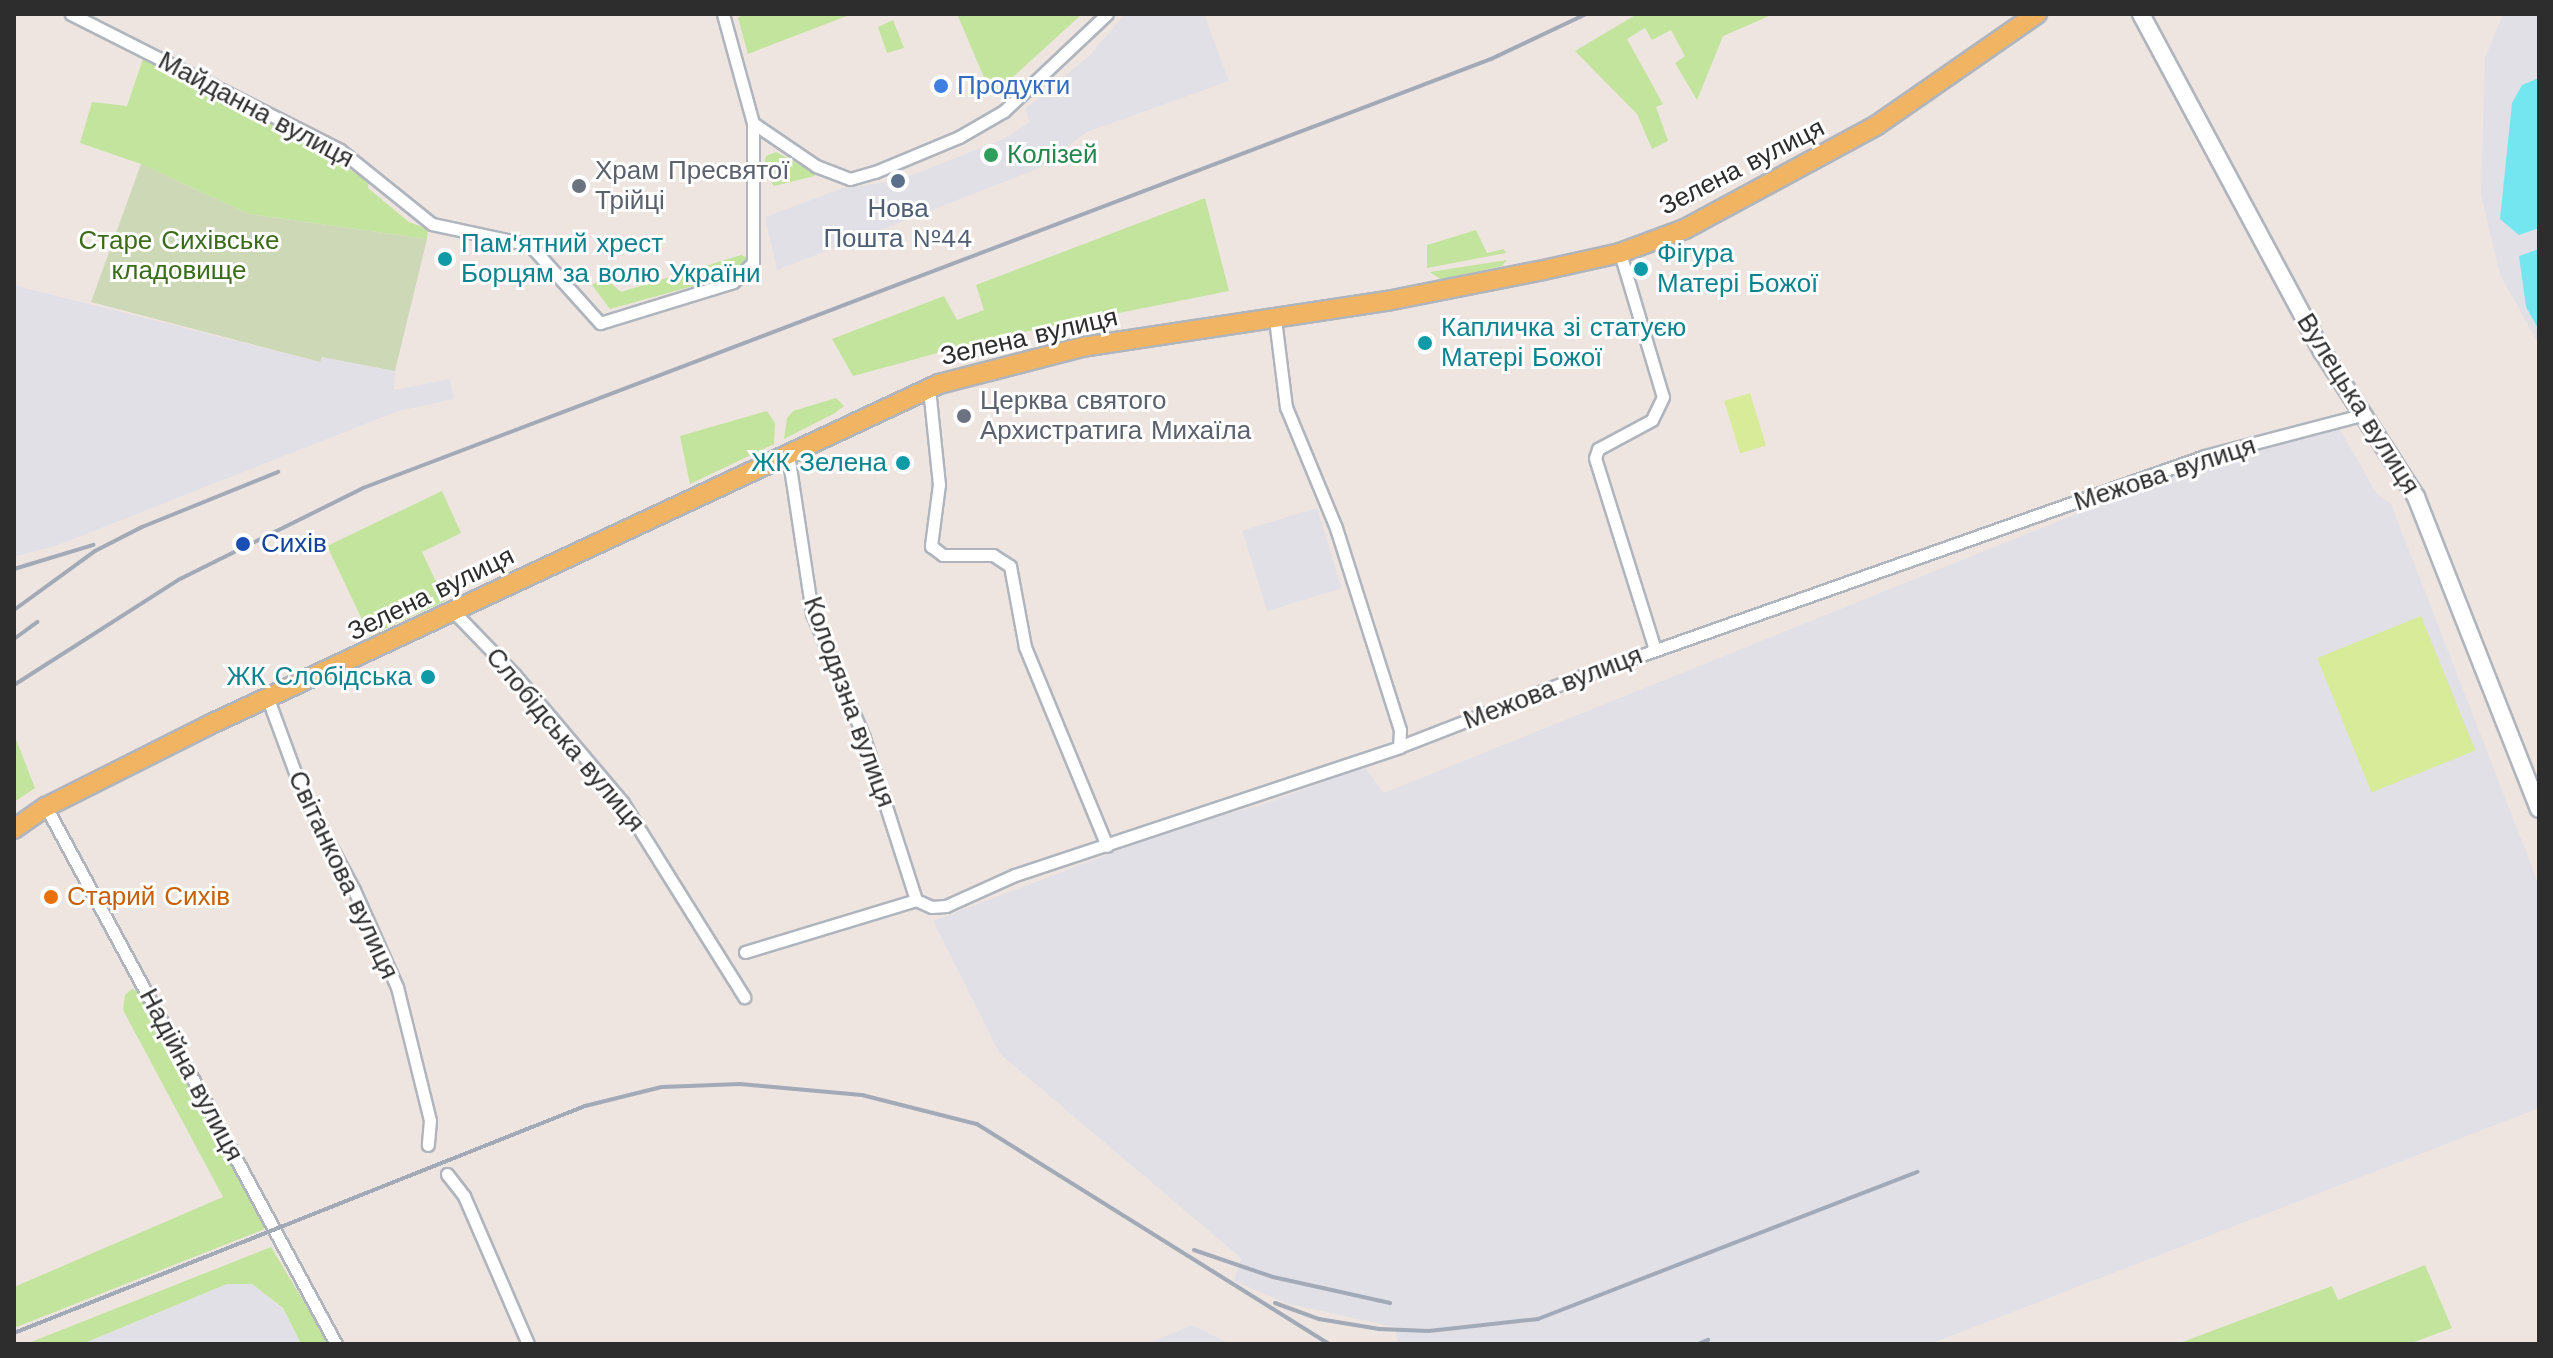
<!DOCTYPE html>
<html>
<head>
<meta charset="utf-8">
<style>
  body { margin:0 }
  #map { position:relative; width:2553px; height:1358px; overflow:hidden; background:#eee5e0; font-family:"Work Sans",sans-serif }
  div>[style] { position:absolute }
  [style*='--x'] { left:calc(var(--x)*1px); top:calc(var(--y)*1px); width:calc(var(--w)*1px); rotate:calc(var(--a)*1deg) }
  .industrial>* { inset:0; background:#e1e0e7; transform-origin:0 0 }
  .green>* { inset:0; background:#c3e49d }
  .cemetery>* { inset:0; background:#cdd8b7 }
  .pitch>* { inset:0; background:#d8eb99; transform-origin:0 0 }
  .water>* { inset:0; background:#74e6ef }
  .roads { filter:drop-shadow(2px 0 #b0b5bd) drop-shadow(-2px 0 #b0b5bd) drop-shadow(0 2px #b0b5bd) drop-shadow(0 -2px #b0b5bd) }
  .street>* { height:11px; margin:-5.5px; padding:0 5.5px; transform-origin:5.5px; border-radius:5.5px; background:#fff }
  .secondary>* { height:16px; margin:-8px; padding:0 8px; transform-origin:8px; border-radius:8px; background:#fff }
  .primary>* { height:18px; margin:-9px; padding:0 9px; transform-origin:9px; border-radius:9px; background:#f1b462 }
  .rail>* { height:4px; margin:-2px; padding:0 2px; transform-origin:2px; border-radius:2px; background:#a2a9b7 }
  .dots>* { width:22px; height:22px; translate:-50% -50%; box-sizing:border-box; border:4px solid #fff; border-radius:50% }
  span { translate:-50% -50%; white-space:nowrap; text-align:center; line-height:1.15; -webkit-text-stroke:6px #fff; paint-order:stroke }
  .shop-label { font-size:26px; color:#366cbe }
  .left { translate:0 -50%; text-align:left }
  .street-label { font-size:26px; color:#2d2d2d }
  .leisure-label { font-size:26px; color:#27864d }
  .worship-label { font-size:26px; color:#5b616d }
  .service-label { font-size:26px; color:#4e5e75 }
  .park-label { font-size:26px; color:#3b6c1b }
  .culture-label { font-size:26px; color:#0d838f }
  .right { translate:-100% -50%; text-align:right }
  .transit-label { font-size:26px; color:#164399 }
  .food-label { font-size:26px; color:#c56008 }
  .frame { position:absolute; inset:0; border:16px solid #2d2d2d; pointer-events:none }
</style>
</head>
<body>
<div id="map">
  <div class="industrial">
    <i style="clip-path:polygon(1125px 14px,1204px 14px,1229px 81px,1087px 132px,1037px 169px,777px 270px,765px 217px,843px 188px,900px 180px,1006px 138px,1030px 122px,1025px 109px,1090px 55px)"></i>
    <i style="clip-path:polygon(2503px 14px,2539px 14px,2539px 344px,2500px 275px,2481px 195px,2485px 58px)"></i>
    <i style="clip-path:polygon(14px 285px,319px 362px,321px 357px,395px 371px,394px 390px,450px 379px,454px 399px,398px 411px,58px 545px,14px 557px)"></i>
    <i style="clip-path:polygon(2339px 428px,2377px 494px,2391px 504px,2539px 885px,2539px 1108px,1930px 1344px,1398px 1344px,1395px 1327px,1289px 1304px,1234px 1281px,1241px 1258px,1000px 1054px,933px 921px,1196px 821px,1262px 805px,1364px 766px,1384px 793px,2213px 459px)"></i>
    <i style="left:1317px;top:508px;width:84px;height:78px;rotate:73deg"></i>
    <i style="clip-path:polygon(227px 1284px,252px 1284px,283px 1309px,301px 1344px,82px 1344px)"></i>
    <i style="clip-path:polygon(1192px 1325px,1231px 1344px,1147px 1344px)"></i>
  </div>
  <div class="green">
    <i style="clip-path:polygon(743px 14px,852px 14px,748px 54px,738px 18px)"></i>
    <i style="clip-path:polygon(957px 14px,1082px 14px,992px 96px)"></i>
    <i style="clip-path:polygon(1637px 14px,1774px 14px,1723px 36px,1697px 100px,1675px 63px,1685px 56px,1671px 30px,1652px 40px,1645px 28px,1627px 39px,1663px 104px,1656px 107px,1668px 141px,1652px 149px,1637px 114px,1575px 51px)"></i>
    <i style="clip-path:polygon(893px 20px,904px 48px,887px 53px,878px 27px)"></i>
    <i style="clip-path:polygon(144px 56px,235px 101px,369px 181px,368px 188px,409px 222px,428px 229px,427px 239px,249px 214px,141px 164px,80px 143px,92px 102px,127px 106px)"></i>
    <i style="clip-path:polygon(776px 152px,814px 172px,815px 176px,774px 186px,763px 169px,766px 156px)"></i>
    <i style="clip-path:polygon(1205px 198px,1229px 291px,993px 338px,853px 376px,832px 339px,944px 296px,957px 320px,984px 310px,976px 285px)"></i>
    <i style="clip-path:polygon(1476px 230px,1487px 253px,1504px 249px,1506px 253px,1427px 268px,1427px 245px)"></i>
    <i style="clip-path:polygon(741px 255px,748px 258px,733px 275px,610px 309px,592px 285px,604px 277px,621px 292px)"></i>
    <i style="clip-path:polygon(1507px 260px,1502px 266px,1442px 280px,1430px 272px)"></i>
    <i style="clip-path:polygon(836px 398px,844px 406px,835px 413px,784px 439px,787px 418px,793px 411px)"></i>
    <i style="clip-path:polygon(767px 411px,775px 423px,774px 444px,690px 484px,680px 436px)"></i>
    <i style="clip-path:polygon(442px 491px,461px 533px,422px 552px,445px 601px,370px 636px,327px 546px)"></i>
    <i style="clip-path:polygon(14px 734px,35px 788px,14px 802px)"></i>
    <i style="clip-path:polygon(132px 989px,141px 993px,265px 1229px,14px 1328px,14px 1287px,223px 1197px,123px 1010px,125px 995px)"></i>
    <i style="clip-path:polygon(271px 1247px,329px 1344px,301px 1344px,283px 1308px,252px 1284px,227px 1284px,82px 1344px,26px 1344px)"></i>
    <i style="clip-path:polygon(2425px 1265px,2452px 1328px,2409px 1344px,2177px 1344px,2332px 1286px,2338px 1300px)"></i>
  </div>
  <div class="cemetery">
    <i style="clip-path:polygon(141px 164px,249px 214px,427px 239px,395px 371px,322px 357px,320px 362px,91px 302px)"></i>
  </div>
  <div class="pitch">
    <i style="left:1750px;top:393px;width:55px;height:27px;rotate:73deg"></i>
    <i style="left:2421px;top:616px;width:145px;height:112px;rotate:68deg"></i>
  </div>
  <div class="water">
    <i style="clip-path:polygon(2539px 78px,2539px 228px,2519px 235px,2500px 219px,2512px 103px,2522px 85px)"></i>
    <i style="clip-path:polygon(2539px 249px,2539px 330px,2526px 307px,2519px 256px)"></i>
  </div>
  <div class="roads">
    <div class="street">
      <i style="--x:71;--y:14;--w:301;--a:26.8"></i>
      <i style="--x:340;--y:150;--w:118;--a:38.8"></i>
      <i style="--x:432;--y:224;--w:100;--a:12.1"></i>
      <i style="--x:530;--y:245;--w:105;--a:48.1"></i>
      <i style="--x:600;--y:323;--w:139;--a:-17.1"></i>
      <i style="--x:733;--y:282;--w:28;--a:-44"></i>
      <i style="--x:753;--y:263;--w:140;--a:-90"></i>
      <i style="--x:753;--y:123;--w:113;--a:-105.4"></i>
      <i style="--x:753;--y:123;--w:76;--a:34.3"></i>
      <i style="--x:816;--y:166;--w:36;--a:21"></i>
      <i style="--x:850;--y:179;--w:26;--a:-16"></i>
      <i style="--x:875;--y:172;--w:91;--a:-22.6"></i>
      <i style="--x:959;--y:137;--w:52;--a:-30"></i>
      <i style="--x:1004;--y:111;--w:141;--a:-43.3"></i>
      <i style="--x:1620;--y:253;--w:150;--a:73.4"></i>
      <i style="--x:1663;--y:397;--w:25;--a:116"></i>
      <i style="--x:1652;--y:420;--w:61;--a:151.8"></i>
      <i style="--x:1598;--y:449;--w:9;--a:108"></i>
      <i style="--x:1595;--y:458;--w:201;--a:72.6"></i>
      <i style="--x:1275;--y:319;--w:89;--a:82.9"></i>
      <i style="--x:1286;--y:407;--w:131;--a:67.5"></i>
      <i style="--x:1336;--y:528;--w:212;--a:72.4"></i>
      <i style="--x:1400;--y:730;--w:17;--a:93"></i>
      <i style="--x:929;--y:388;--w:97;--a:84.1"></i>
      <i style="--x:939;--y:484;--w:63;--a:97.4"></i>
      <i style="--x:931;--y:546;--w:15;--a:37"></i>
      <i style="--x:943;--y:555;--w:50;--a:0"></i>
      <i style="--x:993;--y:555;--w:20;--a:33"></i>
      <i style="--x:1010;--y:566;--w:82;--a:79.5"></i>
      <i style="--x:1025;--y:647;--w:215;--a:67.6"></i>
      <i style="--x:788;--y:454;--w:161;--a:81.4"></i>
      <i style="--x:812;--y:613;--w:135;--a:67.4"></i>
      <i style="--x:864;--y:738;--w:170;--a:72.2"></i>
      <i style="--x:453;--y:611;--w:89;--a:45.9"></i>
      <i style="--x:515;--y:675;--w:167;--a:49.8"></i>
      <i style="--x:623;--y:803;--w:229;--a:58"></i>
      <i style="--x:268;--y:699;--w:104;--a:69.8"></i>
      <i style="--x:304;--y:797;--w:106;--a:61.7"></i>
      <i style="--x:354;--y:890;--w:106;--a:66.1"></i>
      <i style="--x:397;--y:987;--w:137;--a:76.1"></i>
      <i style="--x:430;--y:1120;--w:25;--a:95"></i>
      <i style="--x:46;--y:807;--w:610;--a:61.63"></i>
      <i style="--x:745;--y:952;--w:179;--a:-16.9"></i>
      <i style="--x:916;--y:900;--w:17;--a:24"></i>
      <i style="--x:932;--y:907;--w:14;--a:-4"></i>
      <i style="--x:946;--y:906;--w:76;--a:-24.2"></i>
      <i style="--x:1015;--y:875;--w:405;--a:-18.4"></i>
      <i style="--x:1399;--y:747;--w:185;--a:-21.3"></i>
      <i style="--x:1571;--y:680;--w:672;--a:-19.46"></i>
      <i style="--x:2205;--y:456;--w:165;--a:-14.7"></i>
      <i style="--x:447;--y:1174;--w:28;--a:52"></i>
      <i style="--x:464;--y:1196;--w:161;--a:66.6"></i>
    </div>
    <div class="secondary">
      <i style="--x:2141;--y:14;--w:383;--a:61.8"></i>
      <i style="--x:2322;--y:351;--w:174;--a:57.2"></i>
      <i style="--x:2416;--y:497;--w:335;--a:68.5"></i>
    </div>
    <div class="primary">
      <i style="--x:14;--y:829;--w:39;--a:-35"></i>
      <i style="--x:46;--y:807;--w:182;--a:-26.7"></i>
      <i style="--x:209;--y:725;--w:806;--a:-25.04"></i>
      <i style="--x:939;--y:384;--w:148;--a:-14.5"></i>
      <i style="--x:1082;--y:347;--w:308;--a:-8.6"></i>
      <i style="--x:1387;--y:301;--w:155;--a:-11.2"></i>
      <i style="--x:1539;--y:271;--w:83;--a:-12.5"></i>
      <i style="--x:1620;--y:253;--w:69;--a:-20.3"></i>
      <i style="--x:1685;--y:229;--w:218;--a:-28.4"></i>
      <i style="--x:1877;--y:125;--w:195;--a:-34.8"></i>
    </div>
  </div>
  <div class="rail">
    <i style="--x:14;--y:569;--w:83;--a:-16.9"></i>
    <i style="--x:14;--y:610;--w:100;--a:-36.1"></i>
    <i style="--x:95;--y:551;--w:53;--a:-27.1"></i>
    <i style="--x:142;--y:527;--w:147;--a:-22"></i>
    <i style="--x:14;--y:639;--w:29;--a:-36"></i>
    <i style="--x:14;--y:685;--w:197;--a:-32.6"></i>
    <i style="--x:180;--y:579;--w:204;--a:-26.4"></i>
    <i style="--x:363;--y:488;--w:1207;--a:-20.82"></i>
    <i style="--x:1491;--y:59;--w:105;--a:-25.3"></i>
    <i style="--x:1194;--y:1250;--w:83;--a:18.9"></i>
    <i style="--x:1273;--y:1277;--w:120;--a:12.5"></i>
    <i style="--x:1275;--y:1303;--w:47;--a:20"></i>
    <i style="--x:1319;--y:1319;--w:61;--a:9.5"></i>
    <i style="--x:1379;--y:1329;--w:50;--a:2.3"></i>
    <i style="--x:1429;--y:1331;--w:110;--a:-6.3"></i>
    <i style="--x:1538;--y:1319;--w:407;--a:-21.2"></i>
    <i style="--x:14;--y:1333;--w:614;--a:-21.68"></i>
    <i style="--x:585;--y:1106;--w:79;--a:-13.9"></i>
    <i style="--x:662;--y:1087;--w:78;--a:-2.2"></i>
    <i style="--x:740;--y:1084;--w:122;--a:5.2"></i>
    <i style="--x:862;--y:1095;--w:119;--a:14.2"></i>
    <i style="--x:977;--y:1124;--w:415;--a:32"></i>
    <i style="--x:1698;--y:1344;--w:11;--a:-22"></i>
  </div>
  <div class="dots">
    <i style="left:941px;top:86px;background:#3f7fe0"></i>
    <i style="left:991px;top:155px;background:#2e9e5b"></i>
    <i style="left:898px;top:181px;background:#5c6f8a"></i>
    <i style="left:579px;top:186px;background:#6b7280"></i>
    <i style="left:445px;top:259px;background:#0f9aa8"></i>
    <i style="left:1641px;top:269px;background:#0f9aa8"></i>
    <i style="left:1425px;top:343px;background:#0f9aa8"></i>
    <i style="left:964px;top:416px;background:#6b7280"></i>
    <i style="left:903px;top:463px;background:#0f9aa8"></i>
    <i style="left:243px;top:544px;background:#1a4fb4"></i>
    <i style="left:428px;top:677px;background:#0f9aa8"></i>
    <i style="left:51px;top:897px;background:#e8710a"></i>
  </div>
  <div class="shop-label">
    <span class="left" style="left:957px;top:86px">Продукти</span>
  </div>
  <div class="street-label">
    <span style="left:256px;top:110px;rotate:28deg">Майданна вулиця</span>
    <span style="left:1742px;top:167px;rotate:-27deg">Зелена вулиця</span>
    <span style="left:1029px;top:337px;rotate:-13deg">Зелена вулиця</span>
    <span style="left:2358px;top:404px;rotate:58deg">Вулецька вулиця</span>
    <span style="left:2165px;top:474px;rotate:-18deg">Межова вулиця</span>
    <span style="left:431px;top:594px;rotate:-26deg">Зелена вулиця</span>
    <span style="left:1553px;top:688px;rotate:-21deg">Межова вулиця</span>
    <span style="left:849px;top:702px;rotate:70deg">Колодязна вулиця</span>
    <span style="left:565px;top:740px;rotate:50deg">Слобідська вулиця</span>
    <span style="left:343px;top:875px;rotate:65deg">Світанкова вулиця</span>
    <span style="left:191px;top:1075px;rotate:62deg">Надійна вулиця</span>
  </div>
  <div class="leisure-label">
    <span class="left" style="left:1007px;top:155px">Колізей</span>
  </div>
  <div class="worship-label">
    <span class="left" style="left:595px;top:186px">Храм Пресвятої<br>Трійці</span>
    <span class="left" style="left:980px;top:416px">Церква святого<br>Архистратига Михаїла</span>
  </div>
  <div class="service-label">
    <span style="left:898px;top:224px">Нова<br>Пошта №44</span>
  </div>
  <div class="park-label">
    <span style="left:179px;top:256px">Старе Сихівське<br>кладовище</span>
  </div>
  <div class="culture-label">
    <span class="left" style="left:461px;top:259px">Пам'ятний хрест<br>Борцям за волю України</span>
    <span class="left" style="left:1657px;top:269px">Фігура<br>Матері Божої</span>
    <span class="left" style="left:1441px;top:343px">Капличка зі статуєю<br>Матері Божої</span>
    <span class="right" style="left:887px;top:463px">ЖК Зелена</span>
    <span class="right" style="left:412px;top:677px">ЖК Слобідська</span>
  </div>
  <div class="transit-label">
    <span class="left" style="left:261px;top:544px">Сихів</span>
  </div>
  <div class="food-label">
    <span class="left" style="left:67px;top:897px">Старий Сихів</span>
  </div>
  <div class="frame"></div>
</div>
</body>
</html>
